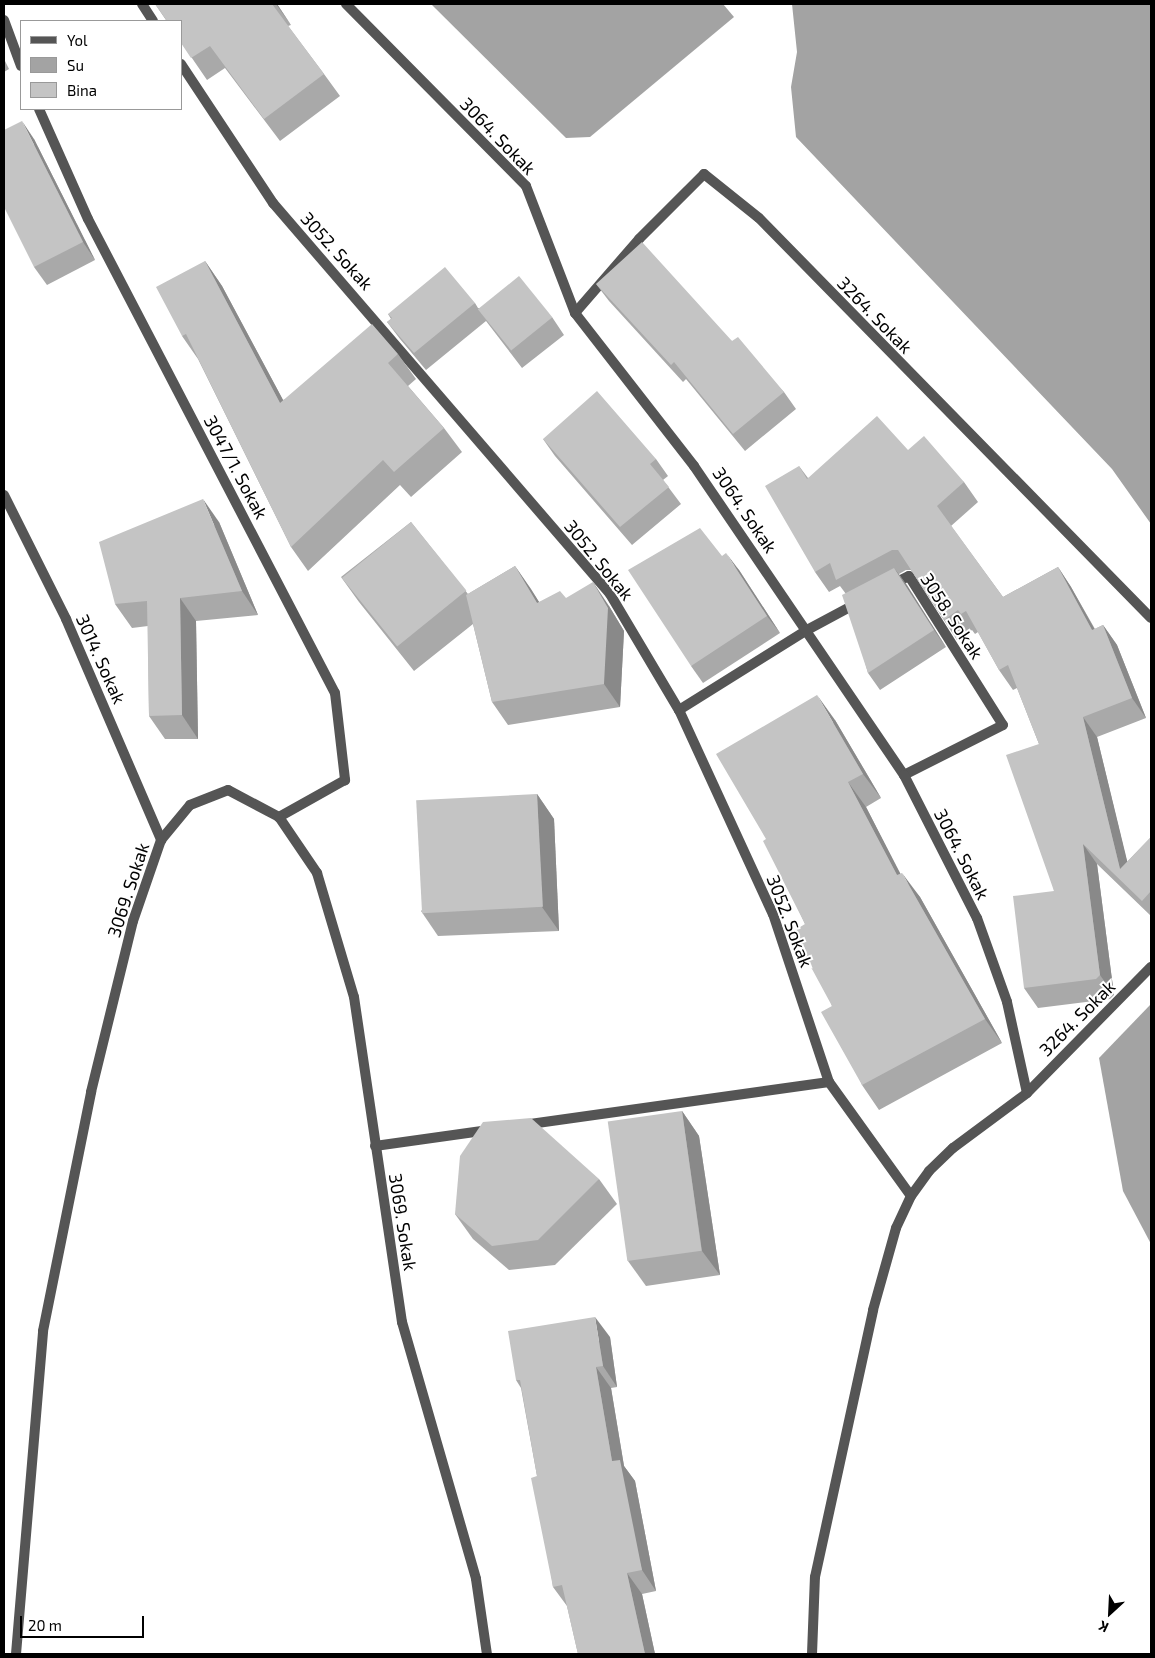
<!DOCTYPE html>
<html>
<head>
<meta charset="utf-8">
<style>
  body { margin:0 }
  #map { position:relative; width:1155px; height:1658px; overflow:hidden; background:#fff; font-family:"Exo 2",sans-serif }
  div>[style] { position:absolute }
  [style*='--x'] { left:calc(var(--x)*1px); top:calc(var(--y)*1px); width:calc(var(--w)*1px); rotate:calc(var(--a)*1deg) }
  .water>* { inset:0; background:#a3a3a3 }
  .minor>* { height:10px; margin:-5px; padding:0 5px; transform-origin:5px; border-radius:5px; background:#555 }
  .tertiary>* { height:10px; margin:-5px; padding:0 5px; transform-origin:5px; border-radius:5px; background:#555 }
  .wall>* { inset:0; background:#a9a9a9 }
  .shaded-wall>* { inset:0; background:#898989 }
  .building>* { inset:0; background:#c4c4c4; transform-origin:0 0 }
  span { translate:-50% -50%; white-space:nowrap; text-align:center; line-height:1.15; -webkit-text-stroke:4px #fff; paint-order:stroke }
  .street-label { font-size:18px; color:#000 }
  .frame { position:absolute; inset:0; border:5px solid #000; pointer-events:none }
  .legend { position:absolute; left:20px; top:20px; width:162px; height:90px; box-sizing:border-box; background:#fff; border:1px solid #999; margin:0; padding:6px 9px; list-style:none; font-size:15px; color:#000 }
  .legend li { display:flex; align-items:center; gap:10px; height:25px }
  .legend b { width:25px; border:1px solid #999 }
  .north { position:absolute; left:1085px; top:1588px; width:50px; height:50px; -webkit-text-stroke:4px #fff; paint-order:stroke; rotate:205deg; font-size:14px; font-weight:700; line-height:20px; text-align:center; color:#000 }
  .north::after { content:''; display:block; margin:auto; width:18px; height:22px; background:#000; clip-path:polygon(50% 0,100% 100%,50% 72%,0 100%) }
  .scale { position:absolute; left:20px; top:1616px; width:124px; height:22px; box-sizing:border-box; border:2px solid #000; border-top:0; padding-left:6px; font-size:15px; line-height:18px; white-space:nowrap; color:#000; -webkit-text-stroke:4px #fff; paint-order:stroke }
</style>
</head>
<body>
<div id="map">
  <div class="water">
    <i style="clip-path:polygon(431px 4px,723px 4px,734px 17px,590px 137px,566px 138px)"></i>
    <i style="clip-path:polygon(792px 4px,1151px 4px,1151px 524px,1112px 469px,796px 137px,791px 87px,797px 52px)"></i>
    <i style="clip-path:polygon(1151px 1004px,1151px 1244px,1123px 1191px,1099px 1058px)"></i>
  </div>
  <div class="minor">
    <i style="--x:4;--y:20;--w:49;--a:69.7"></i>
    <i style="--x:39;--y:109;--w:120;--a:66"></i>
    <i style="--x:88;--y:219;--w:534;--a:62.48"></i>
    <i style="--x:335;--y:693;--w:88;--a:83.4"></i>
    <i style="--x:345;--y:780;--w:76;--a:150.7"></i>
    <i style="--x:4;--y:495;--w:139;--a:63.4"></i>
    <i style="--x:66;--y:619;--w:241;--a:66.7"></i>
    <i style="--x:891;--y:585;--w:20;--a:-27"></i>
    <i style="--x:909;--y:576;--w:176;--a:57.8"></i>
    <i style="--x:1003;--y:725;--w:111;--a:153.2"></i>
    <i style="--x:679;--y:710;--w:151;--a:-32"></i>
    <i style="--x:807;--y:630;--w:59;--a:-28.3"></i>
    <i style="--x:523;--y:1125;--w:309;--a:-8"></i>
    <i style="--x:375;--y:1146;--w:115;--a:-8"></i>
  </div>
  <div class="tertiary">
    <i style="--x:142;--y:4;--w:20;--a:57"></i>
    <i style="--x:346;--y:4;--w:256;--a:45.3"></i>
    <i style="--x:526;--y:186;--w:136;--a:68.9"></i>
    <i style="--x:575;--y:313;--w:194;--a:52.1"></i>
    <i style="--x:694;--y:466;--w:374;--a:55.8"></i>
    <i style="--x:904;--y:775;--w:161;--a:63"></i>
    <i style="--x:977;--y:918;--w:89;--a:70.3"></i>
    <i style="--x:1007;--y:1002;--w:93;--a:77.6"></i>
    <i style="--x:181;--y:64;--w:167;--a:56.5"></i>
    <i style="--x:273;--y:203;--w:516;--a:49.24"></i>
    <i style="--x:610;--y:594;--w:135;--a:59.3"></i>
    <i style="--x:679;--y:710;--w:225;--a:65.3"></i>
    <i style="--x:773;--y:914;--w:177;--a:71.6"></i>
    <i style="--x:829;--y:1082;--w:140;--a:54.3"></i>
    <i style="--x:575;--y:313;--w:98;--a:-49.1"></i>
    <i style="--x:639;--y:239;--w:92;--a:-45"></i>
    <i style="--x:704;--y:174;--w:70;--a:38.7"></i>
    <i style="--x:759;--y:218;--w:560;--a:45.58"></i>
    <i style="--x:16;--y:1654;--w:324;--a:-85.2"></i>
    <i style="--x:43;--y:1331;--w:244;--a:-78.6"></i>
    <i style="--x:91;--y:1092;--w:176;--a:-76.2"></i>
    <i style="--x:133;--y:921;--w:86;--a:-70.9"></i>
    <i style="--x:161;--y:840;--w:45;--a:-50.4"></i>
    <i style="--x:190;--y:805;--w:41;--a:-21.5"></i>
    <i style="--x:228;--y:790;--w:58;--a:27.9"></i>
    <i style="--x:279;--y:817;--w:68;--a:55.8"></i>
    <i style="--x:317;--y:873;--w:129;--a:73.4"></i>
    <i style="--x:354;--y:997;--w:329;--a:81.6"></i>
    <i style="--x:402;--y:1322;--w:267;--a:73.9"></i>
    <i style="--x:476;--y:1579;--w:76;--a:81.7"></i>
    <i style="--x:812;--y:1654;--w:77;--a:-87.8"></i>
    <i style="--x:815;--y:1577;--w:273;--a:-77.7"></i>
    <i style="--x:873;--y:1310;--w:85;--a:-74.3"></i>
    <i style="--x:896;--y:1228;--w:35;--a:-65"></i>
    <i style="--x:911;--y:1196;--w:31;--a:-54"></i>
    <i style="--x:929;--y:1171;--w:33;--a:-44"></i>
    <i style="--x:953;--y:1148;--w:92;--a:-36.6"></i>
    <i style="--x:1027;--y:1093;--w:177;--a:-45.5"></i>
  </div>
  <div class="wall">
    <i style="clip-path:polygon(155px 4px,277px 4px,291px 25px,288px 26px,324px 74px,340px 96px,280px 141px,225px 68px,207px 80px)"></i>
    <i style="clip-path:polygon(4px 59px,9px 69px,4px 72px)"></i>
    <i style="clip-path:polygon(34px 139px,95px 260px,47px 285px,34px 267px)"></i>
    <i style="clip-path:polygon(205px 261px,222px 286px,283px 400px,398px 354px,416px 379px,408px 386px,444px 428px,462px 452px,411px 497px,400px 485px,308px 571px,291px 547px,198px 359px,182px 336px)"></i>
    <i style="clip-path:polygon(596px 284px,732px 341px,784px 392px,796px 409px,745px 451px,686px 379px,683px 382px,609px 301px)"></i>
    <i style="clip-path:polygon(475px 303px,478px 308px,552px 317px,564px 335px,522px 368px,486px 321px,426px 370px,400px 339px,387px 322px,391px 319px,388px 314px)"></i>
    <i style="clip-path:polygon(543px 439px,656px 459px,668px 476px,663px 480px,681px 504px,632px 545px,555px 456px)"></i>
    <i style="clip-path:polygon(908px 450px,964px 482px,978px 502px,951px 526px,1003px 597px,1058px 567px,1071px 587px,1095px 629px,1103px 625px,1117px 645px,1146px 718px,1097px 737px,1127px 862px,1151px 837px,1151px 916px,1097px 864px,1114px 995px,1110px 999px,1038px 1008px,1024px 988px,1054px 891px,1039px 744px,1017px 688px,1013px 690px,999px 670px,978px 632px,975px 634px,972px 630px,957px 640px,911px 570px,906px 570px,899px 574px,946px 647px,880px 690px,868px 673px,846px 594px,840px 586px,829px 592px,815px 572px,799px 466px,808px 478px)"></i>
    <i style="clip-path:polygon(219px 522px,258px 615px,196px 621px,198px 739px,165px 739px,149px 716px,148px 626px,132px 628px,115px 604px)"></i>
    <i style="clip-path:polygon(411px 522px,468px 594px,515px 566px,539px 602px,566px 598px,609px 606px,624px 631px,620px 707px,508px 725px,492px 702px,473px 624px,414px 671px,359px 602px,341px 577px)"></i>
    <i style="clip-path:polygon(722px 556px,739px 570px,780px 633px,703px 683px,691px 666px)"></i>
    <i style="clip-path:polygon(835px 720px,881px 798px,866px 807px,900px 874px,920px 897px,1002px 1043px,879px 1110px,862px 1085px,832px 1006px,805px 924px,766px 839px)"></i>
    <i style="clip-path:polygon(537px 794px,554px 819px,559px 931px,438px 936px,421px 911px)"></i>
    <i style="clip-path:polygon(682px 1111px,699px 1136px,720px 1275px,646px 1286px,628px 1261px)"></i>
    <i style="clip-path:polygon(599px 1179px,617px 1204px,555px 1265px,509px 1270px,473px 1239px,455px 1214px)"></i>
    <i style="clip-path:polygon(610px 1337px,617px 1387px,611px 1388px,624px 1466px,635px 1481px,656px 1591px,642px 1594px,655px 1654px,578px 1654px,567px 1606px,553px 1587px,537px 1476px,521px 1388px,516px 1380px)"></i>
  </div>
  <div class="shaded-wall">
    <i style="clip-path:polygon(276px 4px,277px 4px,291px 25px)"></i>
    <i style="clip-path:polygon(22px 121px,34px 139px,95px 260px,83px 242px)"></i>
    <i style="clip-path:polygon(205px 261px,222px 286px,298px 428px,280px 403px)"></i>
    <i style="clip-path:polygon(203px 499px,219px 522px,258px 615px,242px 591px)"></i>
    <i style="clip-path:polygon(726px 553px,739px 570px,780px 633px,767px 616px)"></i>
    <i style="clip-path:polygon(515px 566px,531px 589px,554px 626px,537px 603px)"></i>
    <i style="clip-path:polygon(1058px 567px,1071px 587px,1106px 650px,1092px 630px)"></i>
    <i style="clip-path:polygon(894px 568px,907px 585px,946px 647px,934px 630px)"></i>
    <i style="clip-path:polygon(593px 582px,609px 606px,624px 631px,620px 707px,604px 684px)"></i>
    <i style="clip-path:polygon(180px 598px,196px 621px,198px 739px,182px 715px)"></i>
    <i style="clip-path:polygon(1103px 625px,1117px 645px,1146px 718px,1132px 698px)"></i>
    <i style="clip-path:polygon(817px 695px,835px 720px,881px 798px,863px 774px)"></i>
    <i style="clip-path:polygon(1083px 717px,1097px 737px,1134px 889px,1120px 869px)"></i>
    <i style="clip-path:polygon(848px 782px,866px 807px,914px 900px,897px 875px)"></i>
    <i style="clip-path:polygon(537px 794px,554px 819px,559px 931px,542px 907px)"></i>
    <i style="clip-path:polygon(1083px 844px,1097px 864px,1114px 995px,1100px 975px)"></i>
    <i style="clip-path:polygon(902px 873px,920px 897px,1002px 1043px,985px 1019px)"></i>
    <i style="clip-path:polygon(682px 1111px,699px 1136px,720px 1275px,702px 1251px)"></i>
    <i style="clip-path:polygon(595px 1317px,610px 1337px,617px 1387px,603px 1366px)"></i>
    <i style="clip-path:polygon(596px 1367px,611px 1388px,624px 1466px,635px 1481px,656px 1591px,642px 1570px,612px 1461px)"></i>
    <i style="clip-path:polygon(627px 1573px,642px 1594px,655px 1654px,645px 1654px)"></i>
  </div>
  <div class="building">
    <i style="clip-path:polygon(155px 4px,273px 4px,272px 4px,324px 74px,264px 119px,210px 46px,191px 58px,181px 43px,181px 21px,167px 21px)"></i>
    <i style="clip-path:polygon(22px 121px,83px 242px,34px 267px,4px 207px,4px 130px)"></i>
    <i style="clip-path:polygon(642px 242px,732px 341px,738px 337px,784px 392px,733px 434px,674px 362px,671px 365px,596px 284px)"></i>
    <i style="clip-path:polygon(205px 261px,280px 403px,372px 324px,398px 354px,388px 363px,444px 428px,394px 472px,383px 460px,291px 547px,186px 334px,182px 336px,156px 287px)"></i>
    <i style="clip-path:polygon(445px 267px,475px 303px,414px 353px,387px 322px,392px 318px,388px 314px)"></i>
    <i style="left:519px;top:276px;width:53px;height:53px;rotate:51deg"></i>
    <i style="clip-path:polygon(597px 391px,656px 459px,650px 464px,669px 487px,620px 527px,543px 439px)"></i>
    <i style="clip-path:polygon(877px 416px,908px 450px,924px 436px,964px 482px,937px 506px,1003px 597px,1058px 567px,1092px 630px,1103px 625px,1132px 698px,1083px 717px,1120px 869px,1151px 837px,1151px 891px,1142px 901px,1083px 844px,1100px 975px,1096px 979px,1024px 988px,1013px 896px,1054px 891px,1006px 755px,1039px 744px,1008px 665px,999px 670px,966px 611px,961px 614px,958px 610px,944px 620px,898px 550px,892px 550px,836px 580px,830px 563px,815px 572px,765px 486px,799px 466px,807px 479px)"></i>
    <i style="clip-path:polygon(203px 499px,242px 591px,180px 598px,182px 715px,149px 716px,147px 601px,115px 604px,99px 542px)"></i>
    <i style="left:411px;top:522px;width:88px;height:89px;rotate:51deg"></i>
    <i style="clip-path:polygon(700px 528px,722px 556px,726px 553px,767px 616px,691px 666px,628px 570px)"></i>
    <i style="clip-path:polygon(515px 566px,537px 603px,560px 591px,566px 598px,593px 582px,608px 608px,604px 684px,492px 702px,466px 595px)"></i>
    <i style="clip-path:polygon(894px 568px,934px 630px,868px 673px,842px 595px)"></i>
    <i style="clip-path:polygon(817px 695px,863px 774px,848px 782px,897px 875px,902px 873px,985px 1019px,862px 1085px,821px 1012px,832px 1006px,792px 932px,805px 924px,763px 841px,766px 839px,716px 754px)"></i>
    <i style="left:537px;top:794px;width:113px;height:121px;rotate:87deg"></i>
    <i style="left:682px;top:1111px;width:141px;height:75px;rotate:82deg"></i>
    <i style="clip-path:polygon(531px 1118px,599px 1179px,538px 1240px,492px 1246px,455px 1214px,460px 1156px,483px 1122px)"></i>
    <i style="clip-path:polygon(595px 1317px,603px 1366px,596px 1367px,612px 1461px,620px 1460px,642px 1570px,627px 1573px,645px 1654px,578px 1654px,562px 1585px,553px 1587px,531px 1478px,537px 1476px,520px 1380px,516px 1380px,508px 1331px)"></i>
  </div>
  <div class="street-label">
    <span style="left:498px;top:136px;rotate:46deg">3064. Sokak</span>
    <span style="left:337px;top:251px;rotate:48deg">3052. Sokak</span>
    <span style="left:875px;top:315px;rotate:46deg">3264. Sokak</span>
    <span style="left:236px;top:467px;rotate:62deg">3047/1. Sokak</span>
    <span style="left:745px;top:510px;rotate:56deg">3064. Sokak</span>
    <span style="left:599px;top:560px;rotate:51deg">3052. Sokak</span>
    <span style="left:952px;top:616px;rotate:57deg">3058. Sokak</span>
    <span style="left:101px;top:659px;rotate:66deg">3014. Sokak</span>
    <span style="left:962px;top:854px;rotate:63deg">3064. Sokak</span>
    <span style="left:128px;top:890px;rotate:-72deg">3069. Sokak</span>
    <span style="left:790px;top:921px;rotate:69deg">3052. Sokak</span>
    <span style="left:1077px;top:1018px;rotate:-45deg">3264. Sokak</span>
    <span style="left:403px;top:1222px;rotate:81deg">3069. Sokak</span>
  </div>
  <div class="frame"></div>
  <ul class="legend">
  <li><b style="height:6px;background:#555"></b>Yol</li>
  <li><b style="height:14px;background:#a3a3a3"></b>Su</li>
  <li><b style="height:14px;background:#c4c4c4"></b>Bina</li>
  </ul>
  <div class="north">K</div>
  <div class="scale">20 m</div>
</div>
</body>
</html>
